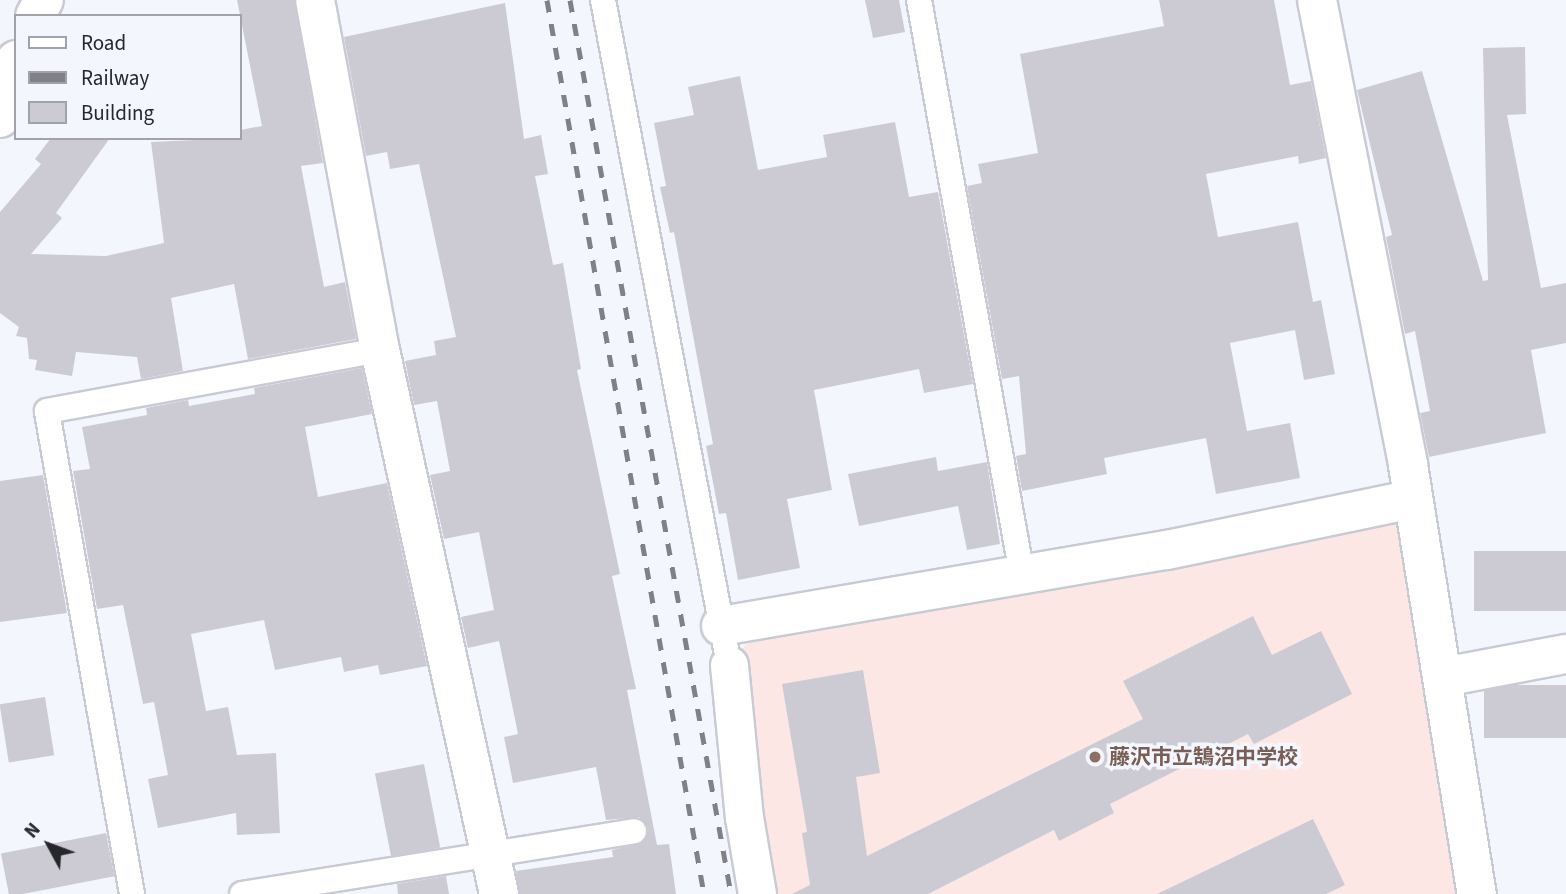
<!DOCTYPE html>
<html>
<head>
<meta charset="utf-8">
<style>
  body { margin:0 }
  #map { position:relative; width:1566px; height:894px; overflow:hidden; background:#f4f6fe; font-family:"Source Sans 3","Noto Sans JP",sans-serif }
  div>[style] { position:absolute }
  [style*='--x'] { left:calc(var(--x)*1px); top:calc(var(--y)*1px); width:calc(var(--w)*1px); rotate:calc(var(--a)*1deg) }
  .education>* { inset:0; background:#fce7e5 }
  .building>* { inset:0; background:#cccbd4; transform-origin:0 0 }
  .roads { filter:drop-shadow(2px 0 #c8cad4) drop-shadow(-2px 0 #c8cad4) drop-shadow(0 2px #c8cad4) drop-shadow(0 -2px #c8cad4) }
  .service>* { height:24px; margin:-12px; padding:0 12px; transform-origin:12px; border-radius:12px; background:#fff }
  .pedestrian>* { height:37px; margin:-18.5px; padding:0 18.5px; transform-origin:18.5px; border-radius:18.5px; background:#fff }
  .minor>* { height:38px; margin:-19px; padding:0 19px; transform-origin:19px; border-radius:19px; background:#fff }
  .rail>* { height:5px; margin-top:-2.5px; transform-origin:0; background:repeating-linear-gradient(90deg,#808187 0 12px,transparent 0 24px) }
  .dots>* { width:19px; height:19px; translate:-50% -50%; box-sizing:border-box; border:4px solid #f4f6fe; border-radius:50% }
  span { translate:-50% -50%; white-space:nowrap; text-align:center; line-height:1.15; -webkit-text-stroke:7px #f4f6fe; paint-order:stroke }
  .education-label { font-size:21px; color:#785e54; font-weight:700 }
  .left { translate:0 -50%; text-align:left }
  .legend { position:absolute; left:14px; top:14px; width:228px; height:126px; box-sizing:border-box; background:#f4f6fe; border:2px solid #a2a3aa; margin:0; padding:9px 12px; list-style:none; font-size:21px; color:#26272b }
  .legend li { display:flex; align-items:center; gap:14px; height:35px }
  .legend b { width:35px; border:2px solid #a2a3aa }
  .north { position:absolute; left:14px; top:810px; width:70px; height:70px; -webkit-text-stroke:5px #f4f6fe; paint-order:stroke; rotate:311deg; font-size:19px; font-weight:700; line-height:28px; text-align:center; color:#26272b }
  .north::after { content:''; display:block; margin:auto; width:24px; height:32px; background:#26272b; clip-path:polygon(50% 0,100% 100%,50% 72%,0 100%) }
</style>
</head>
<body>
<div id="map">
  <div class="education">
    <i style="clip-path:polygon(1383px 514px,1400px 530px,1460px 894px,778px 894px,737px 654px,756px 635px)"></i>
  </div>
  <div class="building">
    <i style="clip-path:polygon(237px 0,294px 0,323px 163px,301px 166px,324px 287px,345px 282px,356px 339px,248px 359px,234px 284px,171px 298px,183px 371px,141px 379px,137px 357px,76px 352px,72px 376px,35px 370px,37px 360px,29px 359px,27px 338px,16px 336px,19px 327px,0 313px,0 212px,41px 164px,35px 159px,51px 138px,110px 138px,56px 213px,62px 218px,31px 254px,106px 256px,164px 243px,151px 142px,240px 138px,240px 130px,262px 126px)"></i>
    <i style="clip-path:polygon(865px 0,899px 0,905px 32px,873px 38px)"></i>
    <i style="clip-path:polygon(1159px 0,1274px 0,1290px 85px,1311px 81px,1326px 158px,1299px 164px,1298px 156px,1206px 174px,1218px 237px,1298px 222px,1313px 302px,1321px 300px,1335px 374px,1304px 380px,1295px 330px,1230px 343px,1247px 431px,1290px 423px,1300px 478px,1216px 494px,1206px 438px,1104px 458px,1107px 474px,1022px 491px,1016px 456px,1026px 454px,1019px 376px,1002px 379px,967px 186px,982px 183px,978px 164px,1038px 153px,1020px 54px,1164px 26px)"></i>
    <i style="clip-path:polygon(505px 3px,524px 139px,541px 135px,548px 174px,535px 176px,553px 265px,563px 263px,581px 369px,577px 370px,620px 574px,612px 576px,636px 689px,627px 690px,657px 845px,669px 844px,676px 894px,520px 894px,516px 871px,613px 857px,612px 850px,644px 842px,648px 828px,639px 817px,606px 820px,596px 767px,513px 783px,504px 737px,518px 734px,499px 641px,468px 648px,461px 617px,494px 610px,479px 532px,444px 539px,430px 475px,450px 471px,437px 401px,414px 405px,405px 361px,436px 355px,434px 341px,456px 337px,419px 164px,390px 169px,387px 152px,366px 156px,344px 37px)"></i>
    <i style="clip-path:polygon(1525px 47px,1526px 114px,1507px 115px,1541px 288px,1566px 283px,1566px 343px,1531px 350px,1546px 433px,1429px 457px,1420px 413px,1430px 411px,1415px 331px,1405px 334px,1386px 237px,1392px 235px,1357px 90px,1422px 71px,1483px 281px,1488px 280px,1483px 48px)"></i>
    <i style="clip-path:polygon(740px 76px,758px 170px,827px 157px,823px 135px,895px 122px,909px 197px,938px 192px,973px 384px,924px 393px,919px 369px,814px 390px,832px 490px,787px 499px,800px 568px,738px 580px,726px 513px,719px 514px,706px 446px,713px 444px,674px 232px,670px 233px,660px 187px,666px 186px,654px 123px,694px 115px,688px 87px)"></i>
    <i style="clip-path:polygon(362px 368px,372px 414px,305px 427px,318px 497px,387px 483px,427px 666px,380px 675px,378px 665px,344px 672px,341px 657px,275px 670px,264px 620px,191px 634px,206px 711px,228px 707px,237px 755px,276px 753px,280px 833px,237px 835px,236px 813px,158px 828px,148px 779px,168px 775px,154px 702px,143px 704px,123px 605px,97px 609px,73px 471px,90px 469px,82px 427px,147px 415px,146px 408px,188px 400px,189px 406px,255px 394px,254px 388px)"></i>
    <i style="clip-path:polygon(936px 457px,938px 471px,987px 462px,1000px 544px,967px 550px,958px 506px,859px 526px,848px 474px)"></i>
    <i style="clip-path:polygon(43px 475px,67px 613px,0 622px,0 481px)"></i>
    <i style="left:1566px;top:551px;width:60px;height:92px;rotate:90deg"></i>
    <i style="clip-path:polygon(1253px 616px,1272px 655px,1321px 631px,1352px 694px,1254px 744px,1248px 734px,1110px 804px,1114px 813px,1059px 841px,1054px 830px,928px 894px,792px 894px,810px 885px,802px 833px,807px 832px,782px 684px,863px 670px,880px 773px,856px 777px,867px 856px,1143px 719px,1123px 681px)"></i>
    <i style="left:1566px;top:685px;width:53px;height:82px;rotate:90deg"></i>
    <i style="left:45px;top:697px;width:59px;height:46px;rotate:81deg"></i>
    <i style="left:424px;top:764px;width:85px;height:50px;rotate:79deg"></i>
    <i style="clip-path:polygon(1313px 819px,1345px 885px,1326px 894px,1157px 894px)"></i>
    <i style="left:106px;top:833px;width:44px;height:107px;rotate:79deg"></i>
    <i style="clip-path:polygon(446px 876px,449px 894px,398px 894px,397px 884px)"></i>
  </div>
  <div class="roads">
    <div class="service">
      <i style="--x:603;--y:0;--w:677;--a:79.27"></i>
      <i style="--x:919;--y:0;--w:584;--a:79.84"></i>
      <i style="--x:132;--y:894;--w:490;--a:-100"></i>
      <i style="--x:47;--y:411;--w:339;--a:-10.4"></i>
      <i style="--x:242;--y:894;--w:397;--a:-9.1"></i>
    </div>
    <div class="pedestrian">
      <i style="--x:729;--y:665;--w:153;--a:84.4"></i>
      <i style="--x:744;--y:817;--w:78;--a:80.4"></i>
    </div>
    <div class="minor">
      <i style="--x:315;--y:0;--w:356;--a:79.5"></i>
      <i style="--x:380;--y:350;--w:557;--a:77.66"></i>
      <i style="--x:1317;--y:0;--w:474;--a:78.9"></i>
      <i style="--x:1408;--y:465;--w:435;--a:80.9"></i>
      <i style="--x:35;--y:16;--w:18;--a:-61"></i>
      <i style="--x:0;--y:118;--w:60;--a:-74.6"></i>
      <i style="--x:721;--y:626;--w:452;--a:-9.7"></i>
      <i style="--x:1167;--y:550;--w:251;--a:-11.7"></i>
      <i style="--x:1444;--y:677;--w:124;--a:-10.7"></i>
    </div>
  </div>
  <div class="rail">
    <i style="--x:547;--y:0;--w:908;--a:80.04"></i>
    <i style="--x:570;--y:0;--w:908;--a:79.79"></i>
  </div>
  <div class="dots">
    <i style="left:1095px;top:757px;background:#8d6e63"></i>
  </div>
  <div class="education-label">
    <span class="left" style="left:1109px;top:757px">藤沢市立鵠沼中学校</span>
  </div>
  <ul class="legend">
  <li><b style="height:9px;background:#fff"></b>Road</li>
  <li><b style="height:9px;background:#808187"></b>Railway</li>
  <li><b style="height:19px;background:#cccbd4"></b>Building</li>
  </ul>
  <div class="north">N</div>
</div>
</body>
</html>
